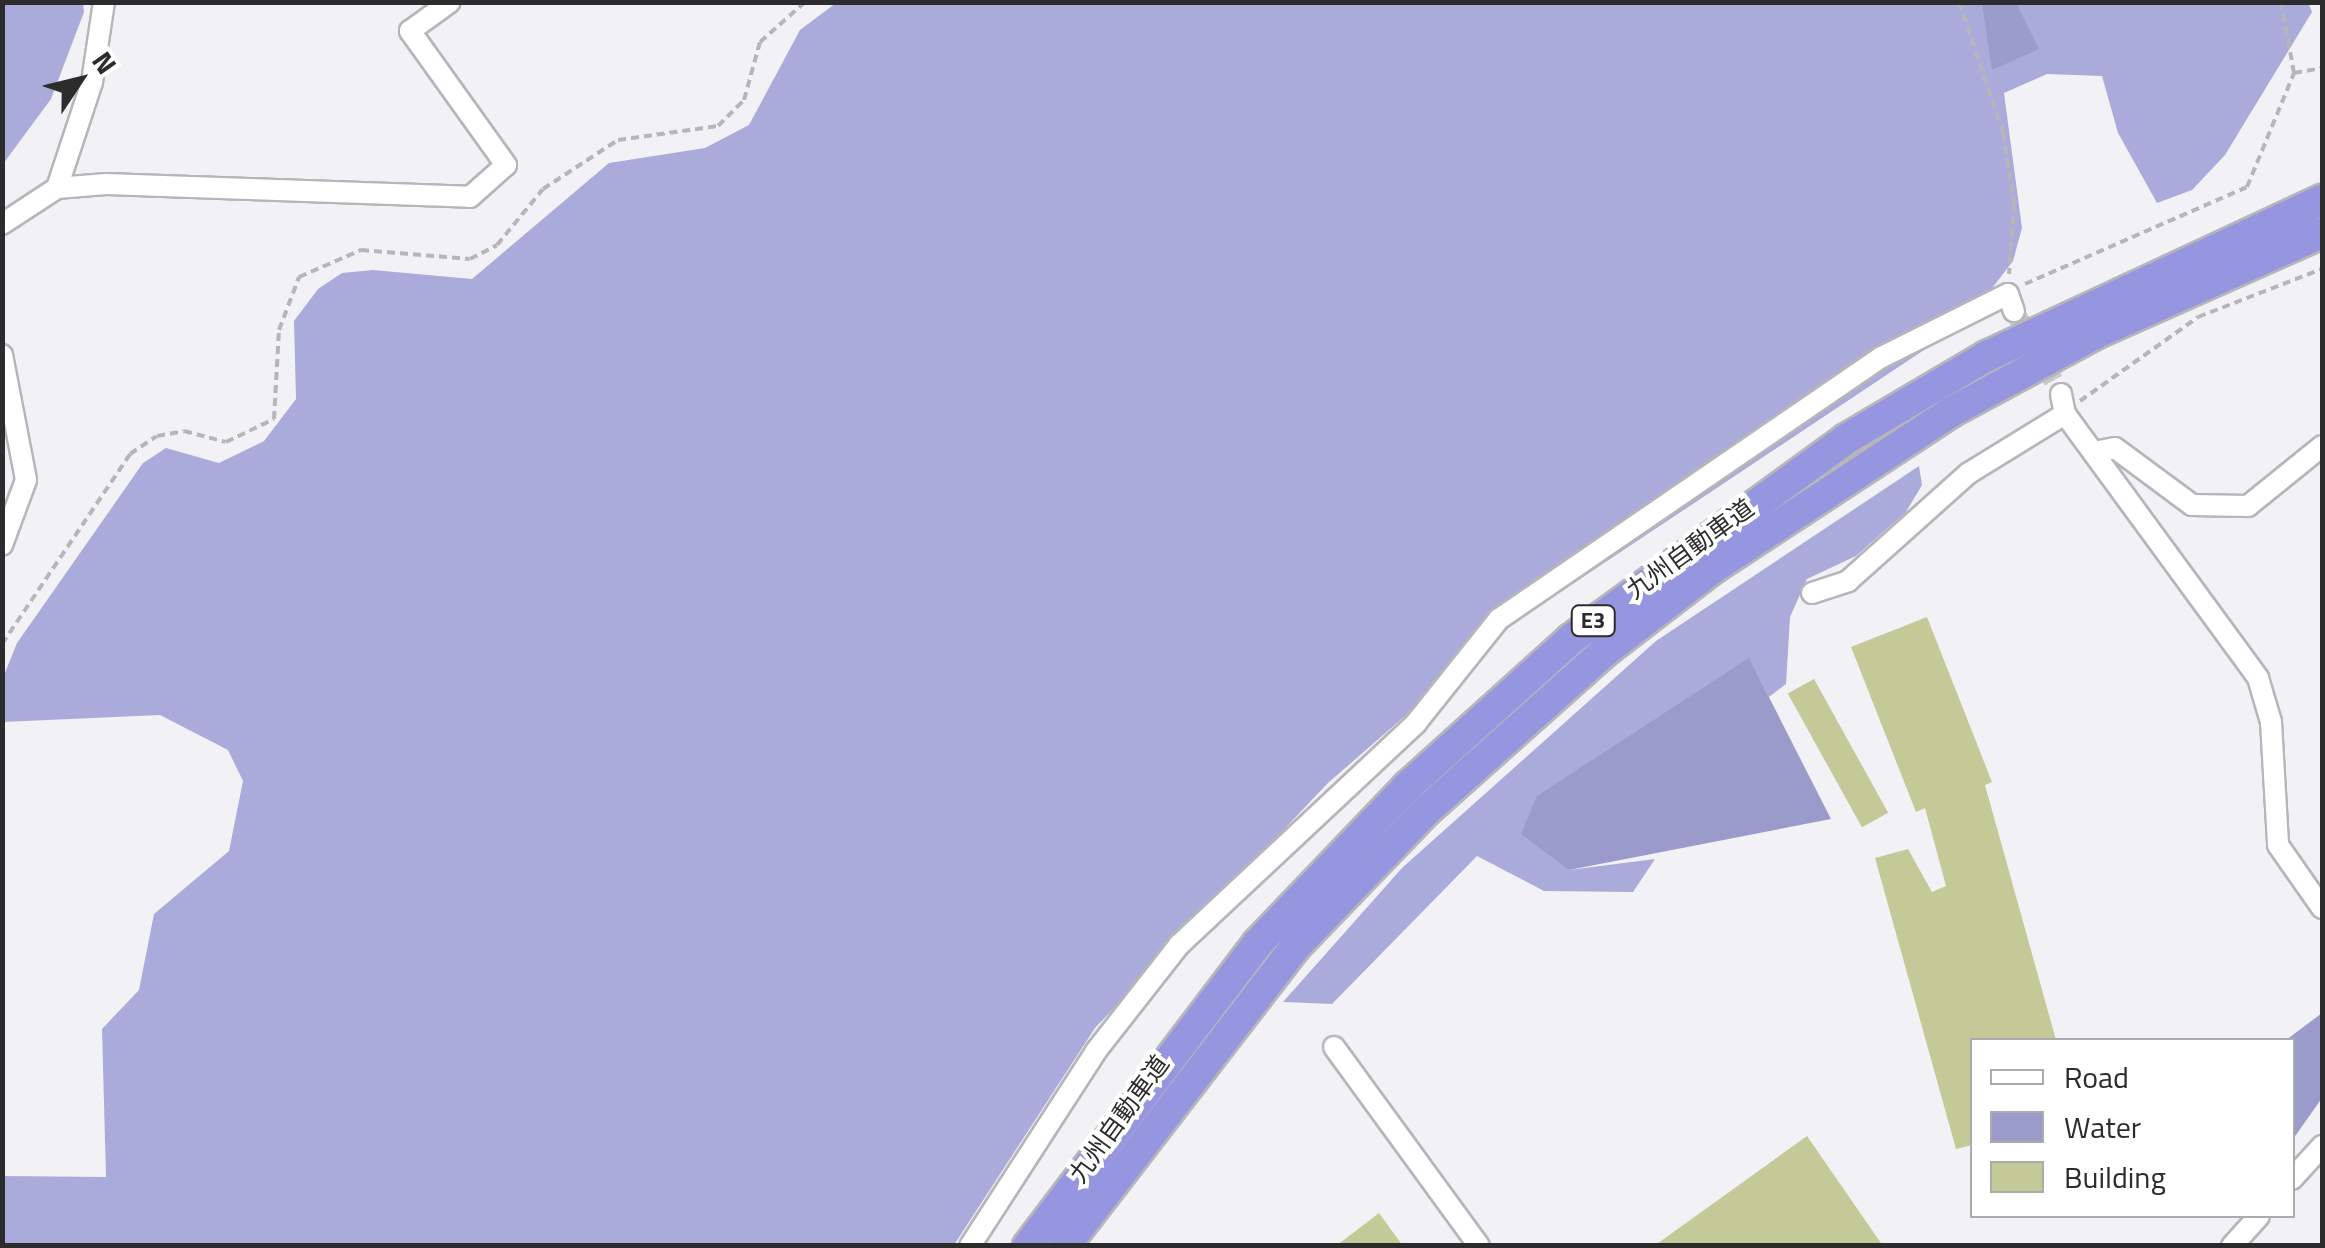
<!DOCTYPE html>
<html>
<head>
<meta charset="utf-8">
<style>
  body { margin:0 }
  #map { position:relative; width:2325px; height:1248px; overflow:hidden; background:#f2f2f6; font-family:"Titillium Web","Noto Sans JP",sans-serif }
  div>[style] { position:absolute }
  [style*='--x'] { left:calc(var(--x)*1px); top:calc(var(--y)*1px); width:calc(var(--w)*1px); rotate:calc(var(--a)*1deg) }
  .forest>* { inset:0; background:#aaabda }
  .water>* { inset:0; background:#9a9bca }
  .building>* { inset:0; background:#c3ca98; transform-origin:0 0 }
  .minor-tunnel>* { height:20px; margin-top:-10px; transform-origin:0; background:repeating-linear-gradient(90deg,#cacace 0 20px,transparent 0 30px) }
  .path>* { height:4px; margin-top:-2px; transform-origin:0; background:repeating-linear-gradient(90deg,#b6b6b9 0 8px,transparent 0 13px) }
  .roads { filter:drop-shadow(2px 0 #b6b6ba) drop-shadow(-2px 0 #b6b6ba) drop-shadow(0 2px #b6b6ba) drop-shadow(0 -2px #b6b6ba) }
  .minor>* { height:20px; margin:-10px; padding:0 10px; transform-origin:10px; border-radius:10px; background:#fff }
  .highway>* { height:30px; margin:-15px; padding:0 15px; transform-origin:15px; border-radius:15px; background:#9695e0 }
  span { translate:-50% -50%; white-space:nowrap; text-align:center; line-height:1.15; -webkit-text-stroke:8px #fff; paint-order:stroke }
  .shield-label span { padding:2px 8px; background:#fff; border:2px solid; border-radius:8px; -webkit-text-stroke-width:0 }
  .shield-label { font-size:22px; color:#2c2c2d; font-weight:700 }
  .street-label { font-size:25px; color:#2c2c2d }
  .frame { position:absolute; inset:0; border:5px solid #2c2c2d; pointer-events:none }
  .legend { position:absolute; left:1970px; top:1038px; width:325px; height:180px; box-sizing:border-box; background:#fff; border:2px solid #ababab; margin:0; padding:12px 18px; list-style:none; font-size:30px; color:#2c2c2d }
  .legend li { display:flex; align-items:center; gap:20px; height:50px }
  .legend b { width:50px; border:2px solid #ababab }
  .north { position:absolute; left:30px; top:30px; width:100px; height:100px; -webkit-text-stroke:8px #fff; paint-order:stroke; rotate:55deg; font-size:28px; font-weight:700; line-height:40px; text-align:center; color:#2c2c2d }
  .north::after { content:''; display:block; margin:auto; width:35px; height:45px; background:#2c2c2d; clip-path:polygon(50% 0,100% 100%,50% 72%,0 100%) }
</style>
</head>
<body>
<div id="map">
  <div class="forest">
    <i style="clip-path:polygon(3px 2px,83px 3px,84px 12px,51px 99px,3px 164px)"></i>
    <i style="clip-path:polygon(2308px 2px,2312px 12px,2225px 155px,2192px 190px,2157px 203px,2118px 133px,2102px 76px,2047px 74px,2004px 93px,2022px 228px,2013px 261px,1966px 322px,1505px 629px,1328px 783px,1095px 1028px,954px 1245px,3px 1245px,3px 1176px,106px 1177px,102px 1029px,139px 990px,154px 914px,229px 851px,243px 781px,228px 750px,160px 715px,3px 722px,2px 680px,17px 643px,143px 463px,166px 448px,219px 463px,264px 441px,296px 399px,294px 321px,318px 289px,342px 273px,373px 270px,472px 279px,609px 163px,705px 148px,749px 125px,800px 30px,836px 3px)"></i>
    <i style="clip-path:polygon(1919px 466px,1922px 485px,1906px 512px,1856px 556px,1807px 579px,1790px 617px,1786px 684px,1769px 697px,1749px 659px,1569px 870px,1655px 859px,1633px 892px,1544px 891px,1477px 856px,1332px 1004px,1283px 1002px,1402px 868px,1656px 641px)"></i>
  </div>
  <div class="water">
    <i style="clip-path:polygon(1982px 3px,2016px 3px,2039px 49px,1992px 70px)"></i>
    <i style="clip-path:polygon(1749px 658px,1831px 819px,1569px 870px,1521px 834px,1537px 796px)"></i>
    <i style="clip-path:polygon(2322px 1013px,2322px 1098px,2293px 1139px,2286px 1040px)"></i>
  </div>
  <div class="building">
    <i style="clip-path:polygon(1927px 617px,1992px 782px,1985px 785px,2056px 1040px,1972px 1040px,1972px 1145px,1956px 1149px,1875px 858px,1908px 849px,1932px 892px,1946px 886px,1925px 808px,1916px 812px,1851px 647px)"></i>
    <i style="left:1814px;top:679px;width:153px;height:30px;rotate:61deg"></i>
    <i style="clip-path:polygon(1807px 1136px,1883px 1246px,1654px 1246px)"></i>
    <i style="clip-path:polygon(1379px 1213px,1403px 1246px,1336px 1246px)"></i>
  </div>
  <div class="minor-tunnel">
    <i style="--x:2014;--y:311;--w:95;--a:60.5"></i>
  </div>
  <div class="path">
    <i style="--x:1959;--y:2;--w:138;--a:71.4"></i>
    <i style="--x:2003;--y:133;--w:71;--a:81.1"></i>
    <i style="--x:2014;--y:203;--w:71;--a:94"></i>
    <i style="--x:2294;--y:73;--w:28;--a:-10"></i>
    <i style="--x:2025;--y:284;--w:242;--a:-23.6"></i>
    <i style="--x:2247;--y:187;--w:123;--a:-67.6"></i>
    <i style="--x:2294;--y:73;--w:72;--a:-100.4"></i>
    <i style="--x:2080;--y:401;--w:145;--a:-35.4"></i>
    <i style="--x:2198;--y:317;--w:133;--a:-21.2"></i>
    <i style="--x:2;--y:644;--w:229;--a:-56"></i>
    <i style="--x:130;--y:454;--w:32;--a:-34"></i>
    <i style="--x:157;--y:436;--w:27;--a:-10"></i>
    <i style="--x:184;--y:431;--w:43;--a:14.7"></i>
    <i style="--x:226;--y:442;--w:53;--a:-25.6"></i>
    <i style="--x:274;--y:419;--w:89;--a:-86.8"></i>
    <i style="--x:279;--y:330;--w:57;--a:-69.3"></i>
    <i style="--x:299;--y:277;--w:68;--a:-23.5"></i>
    <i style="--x:361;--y:250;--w:109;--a:4.7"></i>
    <i style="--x:470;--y:259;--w:30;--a:-27"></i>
    <i style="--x:497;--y:245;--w:72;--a:-50.6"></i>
    <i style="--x:543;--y:189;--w:90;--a:-33.2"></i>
    <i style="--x:618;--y:140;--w:101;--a:-8"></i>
    <i style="--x:718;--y:126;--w:37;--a:-45"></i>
    <i style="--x:744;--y:100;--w:60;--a:-74.6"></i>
    <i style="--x:760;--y:42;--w:60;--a:-41.6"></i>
  </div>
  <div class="roads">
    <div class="minor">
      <i style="--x:57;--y:188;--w:112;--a:-71.7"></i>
      <i style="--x:92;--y:82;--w:81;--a:-81.5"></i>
      <i style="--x:2;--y:224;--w:66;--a:-33.2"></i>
      <i style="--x:57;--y:188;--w:49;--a:-4.7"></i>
      <i style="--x:106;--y:184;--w:364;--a:2"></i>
      <i style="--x:470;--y:197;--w:48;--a:-41.6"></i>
      <i style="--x:506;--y:165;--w:165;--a:-125.6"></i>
      <i style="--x:410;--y:31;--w:49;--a:-35.9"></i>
      <i style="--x:2;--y:355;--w:127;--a:79.1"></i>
      <i style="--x:26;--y:480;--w:69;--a:110.3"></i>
      <i style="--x:2061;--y:394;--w:20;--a:79"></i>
      <i style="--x:2065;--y:414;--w:327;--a:53.8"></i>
      <i style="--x:2258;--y:678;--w:46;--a:73.5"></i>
      <i style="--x:2271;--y:722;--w:123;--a:86.7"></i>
      <i style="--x:2278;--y:845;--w:77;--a:55.1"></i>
      <i style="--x:2093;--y:452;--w:22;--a:-10"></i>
      <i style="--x:2115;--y:448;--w:96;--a:36.5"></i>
      <i style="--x:2192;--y:505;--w:56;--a:1"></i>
      <i style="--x:2248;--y:506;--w:95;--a:-39"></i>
      <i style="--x:1812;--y:593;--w:38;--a:-18"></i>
      <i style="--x:1848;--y:581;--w:162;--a:-41.8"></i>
      <i style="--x:1969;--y:473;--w:113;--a:-31.6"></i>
      <i style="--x:1334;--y:1047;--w:246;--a:53.9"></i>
      <i style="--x:2292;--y:1179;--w:45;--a:-47.7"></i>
      <i style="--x:970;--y:1246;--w:232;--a:-57.1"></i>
      <i style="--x:1096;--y:1051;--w:135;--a:-51.9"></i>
      <i style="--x:1179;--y:945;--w:325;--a:-43.1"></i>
      <i style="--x:1416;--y:723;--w:133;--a:-51.4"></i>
      <i style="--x:1499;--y:619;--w:462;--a:-34.4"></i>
      <i style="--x:1880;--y:358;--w:143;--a:-26.6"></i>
      <i style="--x:2008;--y:294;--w:18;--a:71"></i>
      <i style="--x:2232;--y:1246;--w:40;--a:-48"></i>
    </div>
    <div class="highway">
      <i style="--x:1028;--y:1246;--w:380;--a:-52.8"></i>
      <i style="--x:1258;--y:943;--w:217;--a:-46.3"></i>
      <i style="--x:1408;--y:786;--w:219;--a:-42"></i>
      <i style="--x:1571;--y:639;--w:340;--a:-36"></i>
      <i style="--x:1846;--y:439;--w:164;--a:-30.5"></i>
      <i style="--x:1987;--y:356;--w:370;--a:-25"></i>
      <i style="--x:1065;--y:1246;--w:377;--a:-52.4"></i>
      <i style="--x:1295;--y:947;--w:190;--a:-46.1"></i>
      <i style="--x:1427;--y:810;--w:236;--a:-41.7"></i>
      <i style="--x:1603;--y:653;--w:138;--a:-37.6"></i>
      <i style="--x:1712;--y:569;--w:286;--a:-33.3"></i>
      <i style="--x:1951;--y:412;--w:164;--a:-28.4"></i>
      <i style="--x:2095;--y:334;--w:248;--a:-24"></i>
    </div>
  </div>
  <div class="shield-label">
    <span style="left:1593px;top:621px">E3</span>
  </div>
  <div class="street-label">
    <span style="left:1690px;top:549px;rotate:-36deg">九州自動車道</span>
    <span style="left:1119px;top:1119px;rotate:-54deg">九州自動車道</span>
  </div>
  <div class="frame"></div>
  <ul class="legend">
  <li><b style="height:12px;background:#fff"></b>Road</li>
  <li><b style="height:28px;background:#9a9bca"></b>Water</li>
  <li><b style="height:28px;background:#c3ca98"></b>Building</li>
  </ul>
  <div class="north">N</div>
</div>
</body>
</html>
